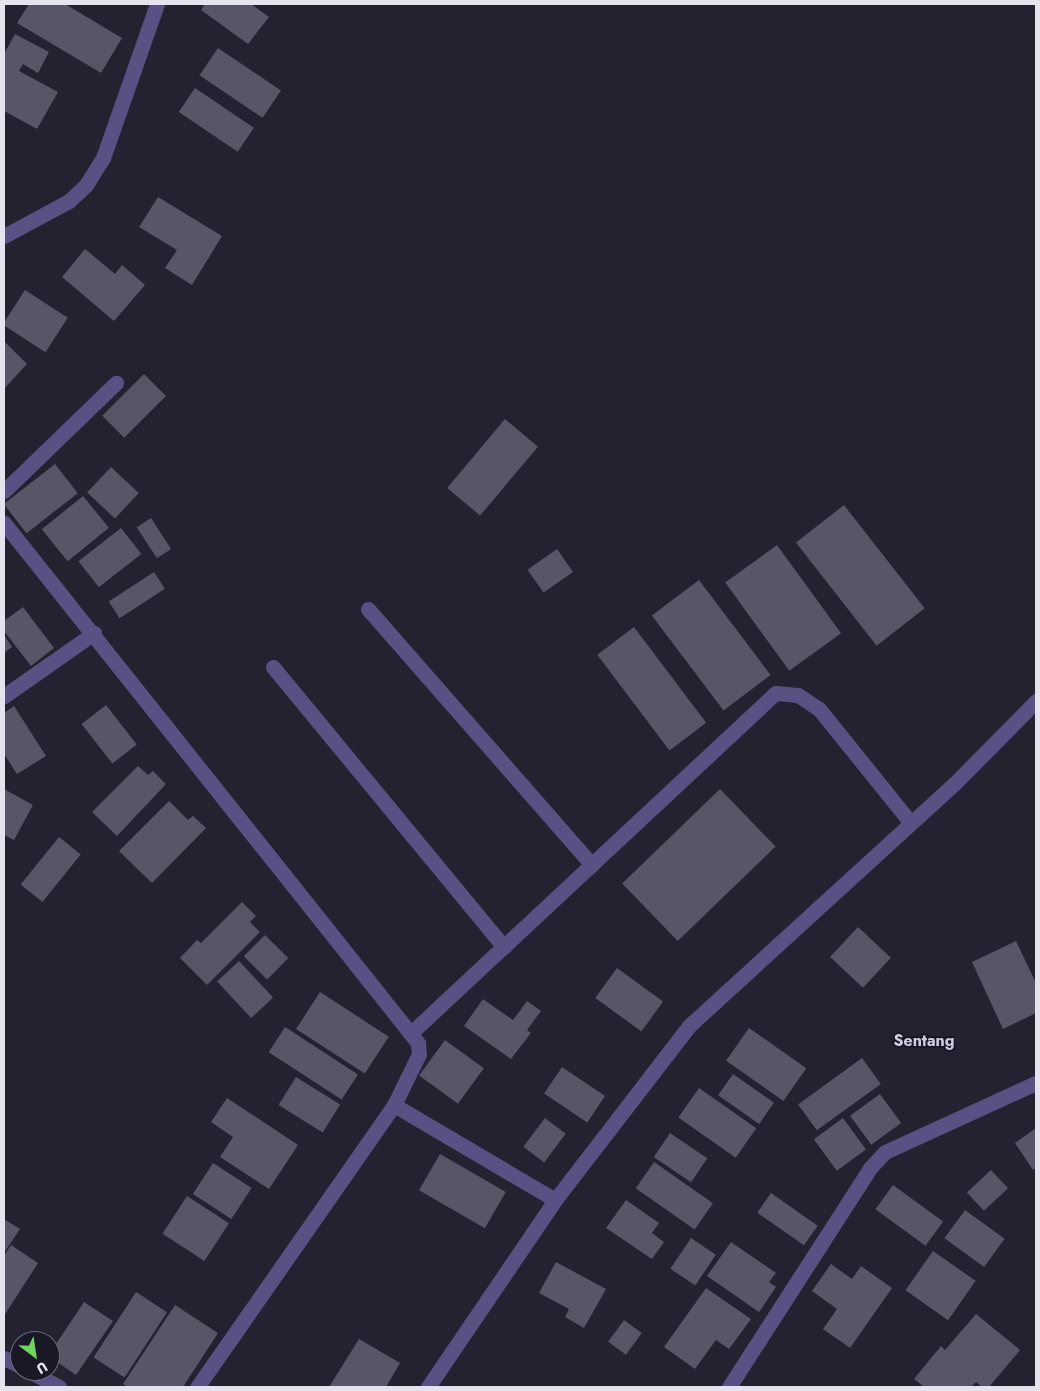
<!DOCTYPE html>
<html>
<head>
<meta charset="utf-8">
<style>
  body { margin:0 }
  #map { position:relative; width:1040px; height:1391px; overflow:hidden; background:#242230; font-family:Jost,sans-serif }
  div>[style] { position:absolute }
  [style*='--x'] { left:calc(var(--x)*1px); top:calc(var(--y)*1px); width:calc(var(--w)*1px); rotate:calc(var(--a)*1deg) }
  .building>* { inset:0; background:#575566; transform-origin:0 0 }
  .minor>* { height:15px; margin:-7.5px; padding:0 7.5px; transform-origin:7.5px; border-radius:7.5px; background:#595083 }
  span { translate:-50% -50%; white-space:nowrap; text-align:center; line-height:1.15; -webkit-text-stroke:4px #1a1826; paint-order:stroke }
  .quarter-label { font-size:16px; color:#cfcde1; font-weight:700 }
  .frame { position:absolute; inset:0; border:5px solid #e5e4ee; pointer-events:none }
  .north { position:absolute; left:10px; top:1331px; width:50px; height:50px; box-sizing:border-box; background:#1a1826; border:1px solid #6b6a76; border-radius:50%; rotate:149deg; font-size:14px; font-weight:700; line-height:20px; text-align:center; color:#e5e4ee }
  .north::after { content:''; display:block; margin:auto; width:18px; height:22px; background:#6fd360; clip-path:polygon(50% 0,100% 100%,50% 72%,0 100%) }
</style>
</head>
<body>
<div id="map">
  <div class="building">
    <i style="clip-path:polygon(29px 4px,65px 4px,122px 38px,101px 73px,17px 23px)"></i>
    <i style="clip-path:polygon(205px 4px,251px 4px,269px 17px,248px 44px,201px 10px)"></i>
    <i style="clip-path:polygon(15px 34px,49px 52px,38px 73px,23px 64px,19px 71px,58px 92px,37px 129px,4px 111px,4px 54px)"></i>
    <i style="left:218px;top:48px;width:76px;height:33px;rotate:34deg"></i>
    <i style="left:195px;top:88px;width:71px;height:29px;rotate:34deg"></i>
    <i style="clip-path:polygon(158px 197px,222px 236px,192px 285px,165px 268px,177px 250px,139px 227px)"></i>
    <i style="clip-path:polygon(85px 249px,115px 274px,122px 265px,145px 285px,114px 321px,62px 277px)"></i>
    <i style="left:25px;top:290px;width:51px;height:41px;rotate:33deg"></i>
    <i style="clip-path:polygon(4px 341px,27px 364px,4px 389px)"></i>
    <i style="left:144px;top:374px;width:31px;height:59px;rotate:45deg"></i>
    <i style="left:505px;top:419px;width:43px;height:90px;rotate:40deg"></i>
    <i style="left:55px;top:464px;width:37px;height:65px;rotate:52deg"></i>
    <i style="left:111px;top:467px;width:38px;height:35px;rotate:43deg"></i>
    <i style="left:83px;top:496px;width:41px;height:53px;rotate:51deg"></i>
    <i style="left:844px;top:505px;width:131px;height:61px;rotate:52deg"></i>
    <i style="left:151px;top:518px;width:37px;height:17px;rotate:57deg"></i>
    <i style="left:121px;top:528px;width:33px;height:54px;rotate:52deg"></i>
    <i style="left:777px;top:545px;width:109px;height:64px;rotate:54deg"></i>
    <i style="left:557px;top:549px;width:28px;height:36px;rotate:55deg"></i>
    <i style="left:154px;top:572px;width:20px;height:54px;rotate:57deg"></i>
    <i style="left:699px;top:580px;width:119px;height:59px;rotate:53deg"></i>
    <i style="clip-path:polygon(23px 607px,54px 648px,31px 666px,4px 631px,4px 621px)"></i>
    <i style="left:634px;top:627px;width:120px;height:46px;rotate:53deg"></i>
    <i style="clip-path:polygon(4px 635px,12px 647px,4px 653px)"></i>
    <i style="left:106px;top:705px;width:50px;height:31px;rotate:52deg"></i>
    <i style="clip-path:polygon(14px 706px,46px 756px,17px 774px,4px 754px,4px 713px)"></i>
    <i style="clip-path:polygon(138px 766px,148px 775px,153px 771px,166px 784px,117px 836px,92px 812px)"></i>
    <i style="clip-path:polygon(4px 789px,33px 805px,14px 840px,4px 835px)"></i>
    <i style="left:720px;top:789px;width:80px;height:136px;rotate:46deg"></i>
    <i style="clip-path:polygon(169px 801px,188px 820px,193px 816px,206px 828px,152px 883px,119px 851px)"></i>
    <i style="left:59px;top:837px;width:28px;height:61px;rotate:39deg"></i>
    <i style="clip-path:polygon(242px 902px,256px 916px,250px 922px,260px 932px,207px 985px,180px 958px,197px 940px,201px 943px)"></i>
    <i style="left:858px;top:927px;width:45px;height:41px;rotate:43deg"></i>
    <i style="left:265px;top:935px;width:33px;height:30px;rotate:45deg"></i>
    <i style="clip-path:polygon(1016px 941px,1036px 983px,1036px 1013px,1003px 1029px,972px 962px)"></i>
    <i style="left:239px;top:961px;width:50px;height:30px;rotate:47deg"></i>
    <i style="left:617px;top:968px;width:57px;height:37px;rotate:36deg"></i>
    <i style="left:320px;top:992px;width:82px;height:44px;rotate:33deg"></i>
    <i style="clip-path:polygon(483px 999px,513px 1020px,527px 1001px,541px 1011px,527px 1030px,531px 1033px,511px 1059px,464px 1026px)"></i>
    <i style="left:285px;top:1027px;width:87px;height:30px;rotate:33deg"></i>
    <i style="left:749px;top:1028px;width:70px;height:40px;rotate:35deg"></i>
    <i style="left:445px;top:1040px;width:48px;height:44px;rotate:36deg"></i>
    <i style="left:862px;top:1058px;width:32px;height:79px;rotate:54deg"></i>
    <i style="left:562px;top:1067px;width:52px;height:32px;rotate:34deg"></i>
    <i style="left:733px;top:1074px;width:50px;height:26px;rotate:35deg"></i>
    <i style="left:296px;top:1077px;width:52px;height:33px;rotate:32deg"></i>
    <i style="left:699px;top:1088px;width:70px;height:36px;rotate:35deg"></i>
    <i style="left:880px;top:1094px;width:36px;height:37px;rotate:54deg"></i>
    <i style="clip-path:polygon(227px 1098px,298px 1145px,269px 1189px,220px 1157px,233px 1137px,211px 1122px)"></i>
    <i style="left:545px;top:1118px;width:26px;height:36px;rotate:37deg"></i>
    <i style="left:843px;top:1118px;width:39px;height:36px;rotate:54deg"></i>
    <i style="clip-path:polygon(1036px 1128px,1036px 1167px,1033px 1170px,1015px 1143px)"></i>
    <i style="left:670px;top:1133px;width:45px;height:29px;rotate:34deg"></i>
    <i style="left:440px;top:1154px;width:76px;height:42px;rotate:30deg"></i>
    <i style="left:654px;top:1162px;width:72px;height:32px;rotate:35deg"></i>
    <i style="left:213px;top:1163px;width:46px;height:37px;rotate:33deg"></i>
    <i style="left:991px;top:1170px;width:25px;height:33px;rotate:47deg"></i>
    <i style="left:893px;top:1185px;width:62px;height:30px;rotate:36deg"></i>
    <i style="left:771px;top:1193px;width:57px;height:24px;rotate:35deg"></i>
    <i style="left:187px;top:1196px;width:50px;height:45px;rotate:33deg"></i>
    <i style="clip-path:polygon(626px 1200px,659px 1223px,652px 1233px,664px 1242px,652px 1259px,606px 1228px)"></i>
    <i style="left:965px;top:1210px;width:49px;height:35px;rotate:36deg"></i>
    <i style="clip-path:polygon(4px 1219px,20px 1229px,4px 1253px)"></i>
    <i style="left:691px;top:1238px;width:30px;height:37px;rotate:34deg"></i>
    <i style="clip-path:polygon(731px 1242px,776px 1273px,769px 1282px,776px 1287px,759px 1312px,707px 1276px)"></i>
    <i style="clip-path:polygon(11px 1245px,38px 1263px,4px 1316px,4px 1256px)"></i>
    <i style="left:933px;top:1251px;width:52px;height:48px;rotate:35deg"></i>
    <i style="clip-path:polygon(556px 1262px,606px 1289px,584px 1328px,565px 1317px,569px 1309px,539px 1293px)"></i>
    <i style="clip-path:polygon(831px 1264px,852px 1279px,861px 1266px,892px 1288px,850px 1348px,823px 1329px,837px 1309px,812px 1291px)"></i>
    <i style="clip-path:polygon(706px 1288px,751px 1319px,729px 1349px,716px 1340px,695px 1369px,664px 1347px)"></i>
    <i style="left:136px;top:1292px;width:37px;height:78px;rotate:33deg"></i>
    <i style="clip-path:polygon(84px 1302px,113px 1321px,76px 1375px,50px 1357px,50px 1353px)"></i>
    <i style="clip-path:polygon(175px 1305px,218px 1333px,183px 1387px,128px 1387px,123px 1384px)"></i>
    <i style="clip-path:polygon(976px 1314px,1020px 1350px,989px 1387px,982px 1387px,976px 1382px,971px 1387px,924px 1387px,914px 1379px,941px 1346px,945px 1350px)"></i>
    <i style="left:624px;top:1320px;width:22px;height:27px;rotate:36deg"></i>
    <i style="clip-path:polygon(359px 1339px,400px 1363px,386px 1387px,329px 1387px)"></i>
  </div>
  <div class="minor">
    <i style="--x:4;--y:236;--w:74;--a:-28.3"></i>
    <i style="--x:69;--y:201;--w:23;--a:-43"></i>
    <i style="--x:86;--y:185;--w:32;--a:-58"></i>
    <i style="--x:103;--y:158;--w:163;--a:-70.7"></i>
    <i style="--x:4;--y:491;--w:156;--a:-44"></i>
    <i style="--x:4;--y:523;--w:665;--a:51.47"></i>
    <i style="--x:418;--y:1043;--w:11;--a:85"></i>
    <i style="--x:419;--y:1054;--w:57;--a:116.1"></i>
    <i style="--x:394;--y:1105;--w:344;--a:124.9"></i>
    <i style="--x:368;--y:609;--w:340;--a:48.8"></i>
    <i style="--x:273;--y:667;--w:363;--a:50.5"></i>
    <i style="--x:4;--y:696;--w:110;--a:-35"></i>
    <i style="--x:412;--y:1032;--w:497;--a:-43"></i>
    <i style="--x:776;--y:693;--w:22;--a:5"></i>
    <i style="--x:798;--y:695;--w:25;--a:34"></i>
    <i style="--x:819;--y:709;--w:146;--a:51.1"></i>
    <i style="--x:394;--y:1105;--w:187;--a:30.5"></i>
    <i style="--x:4;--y:1358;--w:18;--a:27"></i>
    <i style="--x:29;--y:1371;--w:34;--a:28"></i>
    <i style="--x:428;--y:1387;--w:226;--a:-55.8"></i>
    <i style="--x:555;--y:1200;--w:221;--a:-52.4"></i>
    <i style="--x:690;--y:1025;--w:357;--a:-42.4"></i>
    <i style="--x:954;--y:784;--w:117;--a:-45.3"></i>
    <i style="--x:729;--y:1387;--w:260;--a:-57.2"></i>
    <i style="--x:870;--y:1168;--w:22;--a:-47"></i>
    <i style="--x:885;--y:1152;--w:166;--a:-24.6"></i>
  </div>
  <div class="quarter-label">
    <span style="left:924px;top:1041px">Sentang</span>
  </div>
  <div class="frame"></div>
  <div class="north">U</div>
</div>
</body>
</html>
